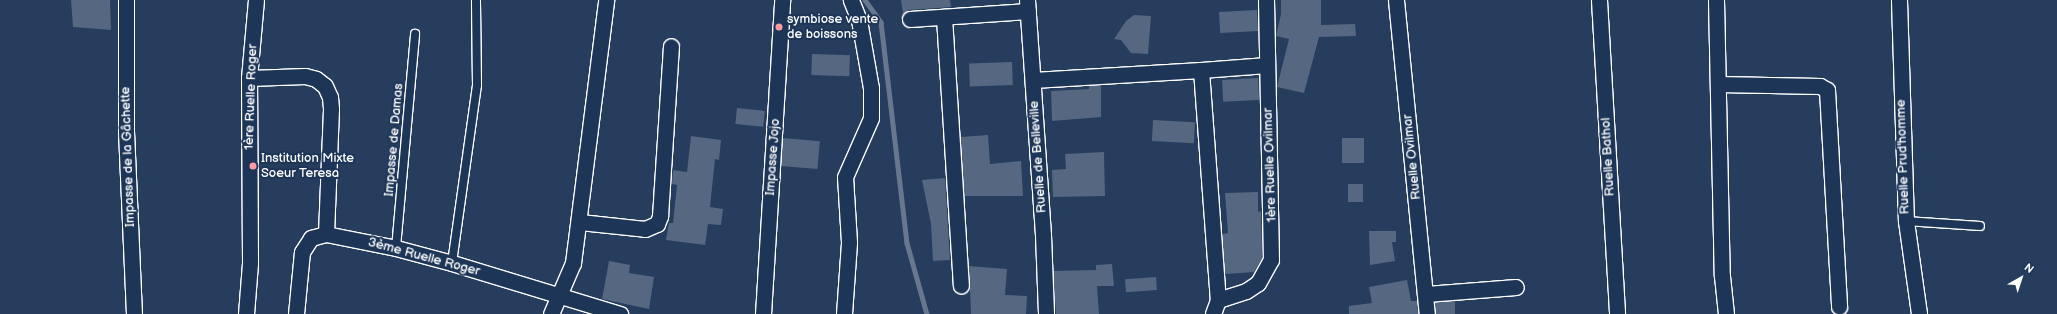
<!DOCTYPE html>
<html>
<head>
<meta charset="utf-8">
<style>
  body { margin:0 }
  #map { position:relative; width:2057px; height:314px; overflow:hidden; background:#263d5e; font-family:"Balsamiq Sans",sans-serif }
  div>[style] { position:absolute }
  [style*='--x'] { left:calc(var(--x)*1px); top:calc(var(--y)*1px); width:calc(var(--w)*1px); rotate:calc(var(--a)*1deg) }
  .stream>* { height:4.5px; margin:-2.25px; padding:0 2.25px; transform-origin:2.25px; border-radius:2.25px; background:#67788e }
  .building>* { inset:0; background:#556781; transform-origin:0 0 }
  .roads { filter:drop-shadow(1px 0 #fff) drop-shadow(-1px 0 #fff) drop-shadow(0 1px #fff) drop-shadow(0 -1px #fff) }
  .service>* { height:8px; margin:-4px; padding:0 4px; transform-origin:4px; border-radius:4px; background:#1d3557 }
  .minor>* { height:15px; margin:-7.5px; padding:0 7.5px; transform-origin:7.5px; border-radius:7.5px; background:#1d3557 }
  .dots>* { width:11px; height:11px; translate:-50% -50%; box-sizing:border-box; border:2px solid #1d3557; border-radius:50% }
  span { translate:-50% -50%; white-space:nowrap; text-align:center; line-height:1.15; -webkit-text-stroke:4px #1d3557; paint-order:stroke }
  .poi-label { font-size:13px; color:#fff }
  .left { translate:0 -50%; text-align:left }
  .street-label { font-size:13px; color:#fff }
  .north { position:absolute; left:2001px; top:258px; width:40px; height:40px; -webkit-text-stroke:3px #1d3557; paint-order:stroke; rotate:39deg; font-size:11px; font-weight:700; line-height:16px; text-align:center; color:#fff }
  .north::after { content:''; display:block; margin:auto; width:14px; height:18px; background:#fff; clip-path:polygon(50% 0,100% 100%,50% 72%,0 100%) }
</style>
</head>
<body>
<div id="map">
  <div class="stream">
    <i style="--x:865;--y:0;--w:27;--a:54"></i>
    <i style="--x:881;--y:22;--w:223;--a:83.3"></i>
    <i style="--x:907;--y:243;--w:74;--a:74.3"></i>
  </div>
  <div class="building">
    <i style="clip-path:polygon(71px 0,110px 0,111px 30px,73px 27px)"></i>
    <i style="clip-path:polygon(901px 0,950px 0,951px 7px,909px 10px,903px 14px)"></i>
    <i style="clip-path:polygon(1281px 0,1321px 0,1321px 25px,1355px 24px,1356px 36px,1319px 37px,1304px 93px,1277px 87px,1289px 39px,1276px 36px,1281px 14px)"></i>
    <i style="left:1257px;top:10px;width:21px;height:38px;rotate:87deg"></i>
    <i style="clip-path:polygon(1134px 15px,1151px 16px,1148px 54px,1131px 53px,1121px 40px,1114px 39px,1126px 21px)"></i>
    <i style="left:812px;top:54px;width:38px;height:21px;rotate:2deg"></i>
    <i style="left:1012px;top:62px;width:23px;height:43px;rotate:88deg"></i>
    <i style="left:1258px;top:78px;width:22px;height:36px;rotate:87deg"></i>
    <i style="clip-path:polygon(1101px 85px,1101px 117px,1052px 121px,1051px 91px,1089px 89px,1089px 86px)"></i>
    <i style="left:737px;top:108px;width:28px;height:16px;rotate:6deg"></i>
    <i style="left:1153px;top:120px;width:42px;height:21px;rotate:3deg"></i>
    <i style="clip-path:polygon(988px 135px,990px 164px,1021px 161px,1023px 196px,964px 196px,961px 137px)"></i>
    <i style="clip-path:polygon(691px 136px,721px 140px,719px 160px,715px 159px,710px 207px,723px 209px,721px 225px,708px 224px,705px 245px,666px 240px,669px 223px,673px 223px,677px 185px,672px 184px,673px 170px,687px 172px)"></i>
    <i style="left:783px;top:138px;width:37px;height:28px;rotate:5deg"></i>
    <i style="left:1364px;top:138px;width:25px;height:22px;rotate:90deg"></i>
    <i style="clip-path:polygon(1104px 152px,1105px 196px,1053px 197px,1052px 170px,1066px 169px,1065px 154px)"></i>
    <i style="clip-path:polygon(945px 178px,950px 260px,933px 261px,931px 224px,922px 180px)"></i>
    <i style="left:1348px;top:184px;width:15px;height:18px"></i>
    <i style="clip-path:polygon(1258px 192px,1258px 212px,1261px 211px,1262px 258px,1254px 272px,1225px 274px,1222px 234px,1228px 233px,1225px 193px)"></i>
    <i style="clip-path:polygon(1369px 231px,1396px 231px,1396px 242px,1392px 242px,1395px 261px,1370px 265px)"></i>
    <i style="clip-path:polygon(609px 261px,630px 265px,629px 273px,654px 277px,649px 309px,602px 299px)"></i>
    <i style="clip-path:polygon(1112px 264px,1114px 286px,1097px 286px,1099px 314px,1056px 314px,1053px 271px,1096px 270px,1096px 265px)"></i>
    <i style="clip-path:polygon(969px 266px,1007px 269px,1005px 295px,1027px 296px,1026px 314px,971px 314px)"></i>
    <i style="left:1156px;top:277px;width:13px;height:31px;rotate:86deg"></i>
    <i style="clip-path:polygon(1407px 280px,1411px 301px,1417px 301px,1418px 314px,1349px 314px,1349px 306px,1372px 303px,1369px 287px)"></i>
    <i style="left:1455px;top:301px;width:13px;height:20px;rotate:90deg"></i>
  </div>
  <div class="roads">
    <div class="service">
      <i style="--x:1906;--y:221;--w:74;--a:3.9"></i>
      <i style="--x:396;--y:248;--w:215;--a:-84.9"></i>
      <i style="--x:452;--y:263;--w:180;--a:-82"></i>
      <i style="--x:477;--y:85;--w:85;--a:-90.7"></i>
    </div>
    <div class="minor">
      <i style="--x:126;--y:0;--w:131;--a:90"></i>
      <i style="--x:126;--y:131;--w:183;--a:87.5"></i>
      <i style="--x:1027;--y:0;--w:236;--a:86.1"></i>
      <i style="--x:1043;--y:235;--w:79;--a:87.8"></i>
      <i style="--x:1396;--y:0;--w:316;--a:84.4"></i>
      <i style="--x:1599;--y:0;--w:315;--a:86.7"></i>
      <i style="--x:1716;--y:0;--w:276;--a:88.8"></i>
      <i style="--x:1722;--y:276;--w:38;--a:84"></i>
      <i style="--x:1899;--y:0;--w:221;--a:88.2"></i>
      <i style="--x:1906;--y:221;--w:94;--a:82"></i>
      <i style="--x:944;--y:17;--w:269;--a:86.4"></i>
      <i style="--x:910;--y:19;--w:118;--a:-3.9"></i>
      <i style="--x:1201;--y:70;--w:66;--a:-4.3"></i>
      <i style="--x:249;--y:78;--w:56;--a:-2"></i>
      <i style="--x:305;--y:76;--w:11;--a:15"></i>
      <i style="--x:316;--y:79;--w:11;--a:38"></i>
      <i style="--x:325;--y:86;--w:12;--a:66"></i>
      <i style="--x:330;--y:97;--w:12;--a:85"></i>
      <i style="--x:331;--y:109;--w:125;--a:92.3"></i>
      <i style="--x:1033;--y:80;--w:168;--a:-3.4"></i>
      <i style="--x:1201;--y:70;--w:231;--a:85.8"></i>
      <i style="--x:1218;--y:300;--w:15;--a:110"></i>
      <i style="--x:1718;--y:84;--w:102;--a:1.1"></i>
      <i style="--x:1820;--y:86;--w:8;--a:30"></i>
      <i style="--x:1827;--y:90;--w:217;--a:86.8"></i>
      <i style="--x:580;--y:222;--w:65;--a:6.1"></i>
      <i style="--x:645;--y:229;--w:13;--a:-23"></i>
      <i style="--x:657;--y:224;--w:9;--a:-69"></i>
      <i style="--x:660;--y:216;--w:170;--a:-86.3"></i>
      <i style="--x:1426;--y:294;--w:90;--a:-4.4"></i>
      <i style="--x:1218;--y:300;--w:29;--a:-18"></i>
      <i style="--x:1246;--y:291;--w:14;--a:-34"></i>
      <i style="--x:1258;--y:283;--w:26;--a:-61"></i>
      <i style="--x:1271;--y:260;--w:260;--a:-91.1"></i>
      <i style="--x:246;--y:314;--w:51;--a:-85.5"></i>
      <i style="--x:250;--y:263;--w:185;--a:-90.3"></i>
      <i style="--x:249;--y:78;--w:78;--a:-84.9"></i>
      <i style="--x:296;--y:314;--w:62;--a:-84.5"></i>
      <i style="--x:302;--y:252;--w:17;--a:-57"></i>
      <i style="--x:311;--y:238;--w:16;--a:-15"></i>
      <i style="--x:326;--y:234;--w:71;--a:11.3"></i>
      <i style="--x:396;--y:248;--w:58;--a:15"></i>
      <i style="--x:452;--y:263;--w:176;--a:16.9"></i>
      <i style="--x:551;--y:314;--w:56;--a:-66.7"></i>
      <i style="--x:573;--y:263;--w:265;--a:-82.8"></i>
      <i style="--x:763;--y:314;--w:315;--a:-86.5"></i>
      <i style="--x:844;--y:314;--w:72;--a:-86"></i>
      <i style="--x:849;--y:242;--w:65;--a:-93.5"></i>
      <i style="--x:845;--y:177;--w:64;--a:-66.2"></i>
      <i style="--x:871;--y:118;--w:30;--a:-90"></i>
      <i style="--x:871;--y:88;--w:69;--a:-100"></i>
      <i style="--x:859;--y:20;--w:22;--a:-112"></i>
    </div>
  </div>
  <div class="dots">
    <i style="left:779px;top:27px;background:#ff9aa2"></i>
    <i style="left:253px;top:166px;background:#ff9aa2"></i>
  </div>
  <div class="poi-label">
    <span class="left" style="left:787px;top:27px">symbiose vente<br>de boissons</span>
    <span class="left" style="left:261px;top:166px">Institution Mixte<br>Soeur Teresa</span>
  </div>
  <div class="street-label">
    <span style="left:251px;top:97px;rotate:-88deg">1ère Ruelle Roger</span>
    <span style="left:394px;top:140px;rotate:-85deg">Impasse de Damas</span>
    <span style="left:128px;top:157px;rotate:-92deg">Impasse de la Gâchette</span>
    <span style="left:773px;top:157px;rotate:-86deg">Impasse Jojo</span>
    <span style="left:1038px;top:157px;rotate:-94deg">Ruelle de Belleville</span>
    <span style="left:1412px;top:157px;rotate:-96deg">Ruelle Ovilmar</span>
    <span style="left:1608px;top:157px;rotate:-93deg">Ruelle Bathol</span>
    <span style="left:1903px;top:157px;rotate:-92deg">Ruelle Prud'homme</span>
    <span style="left:1270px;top:165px;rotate:-92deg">1ère Ruelle Ovilmar</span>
    <span style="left:424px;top:257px;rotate:15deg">3ème Ruelle Roger</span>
  </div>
  <div class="north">N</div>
</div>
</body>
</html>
